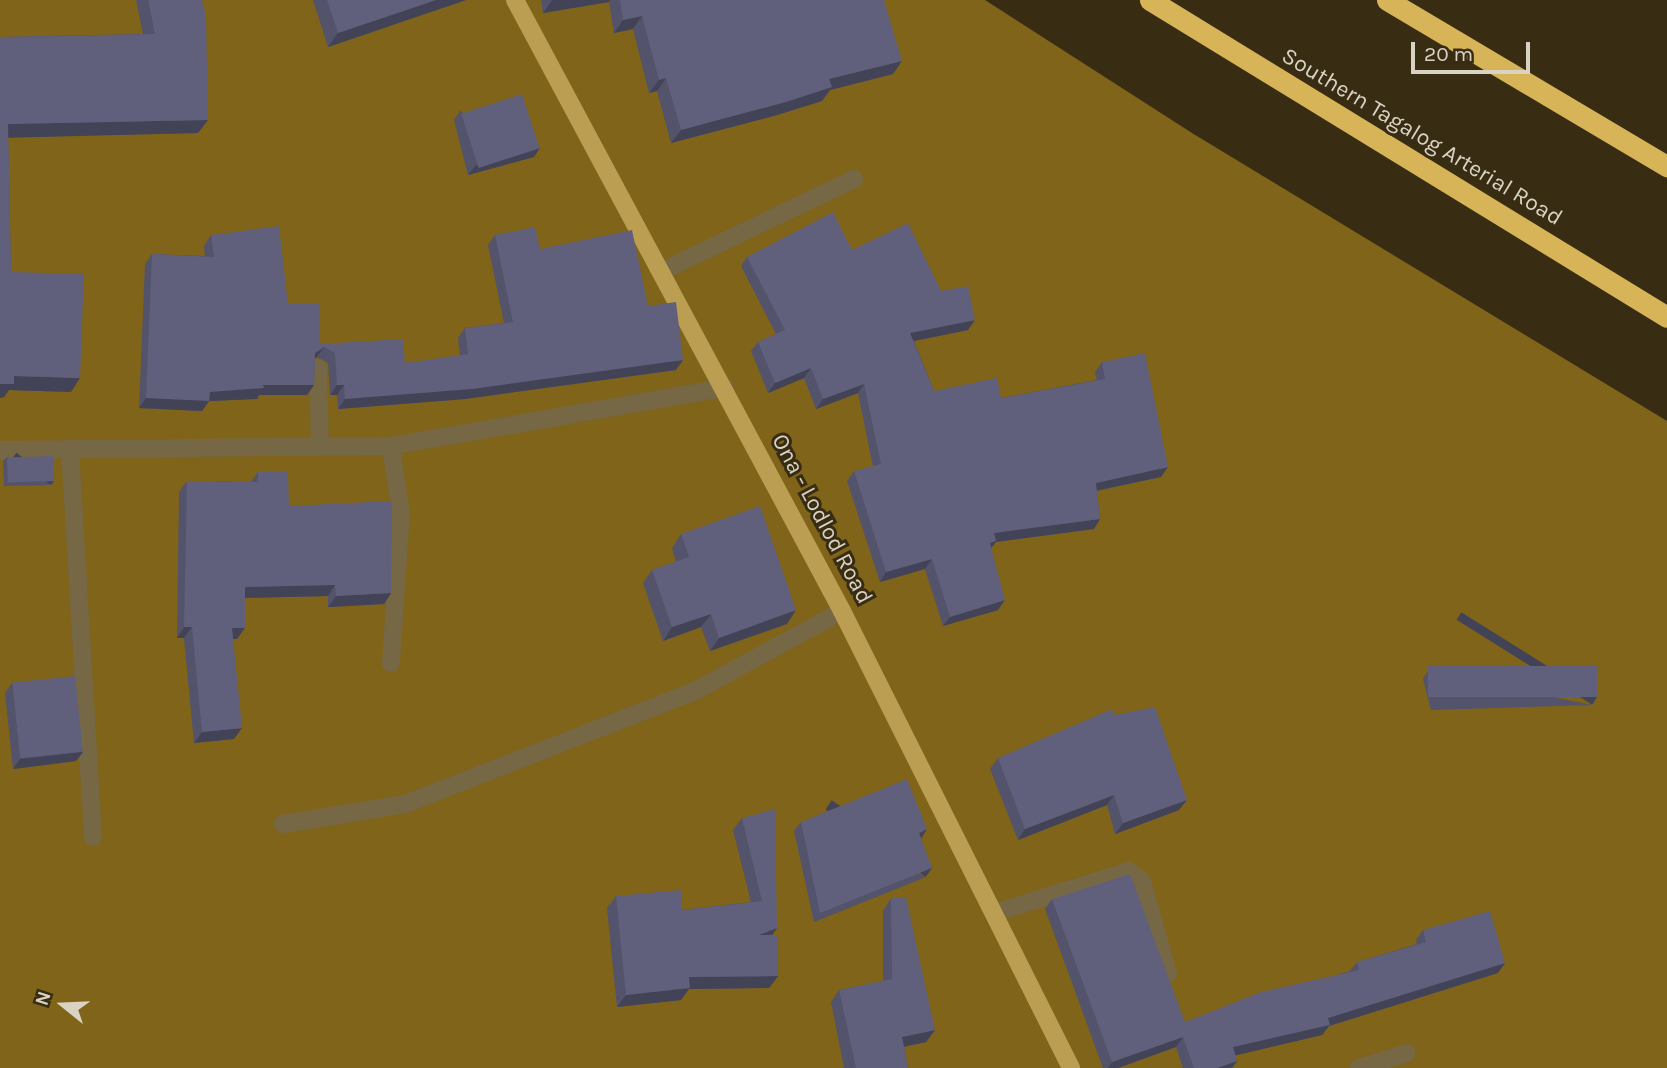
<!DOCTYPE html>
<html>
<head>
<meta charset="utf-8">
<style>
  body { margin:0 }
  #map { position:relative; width:1667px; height:1068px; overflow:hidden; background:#382d13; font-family:Karla,sans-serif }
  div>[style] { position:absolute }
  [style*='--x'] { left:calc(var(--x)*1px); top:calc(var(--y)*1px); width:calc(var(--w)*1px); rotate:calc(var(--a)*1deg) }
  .forest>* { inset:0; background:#7f6419 }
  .minor>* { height:18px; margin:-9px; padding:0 9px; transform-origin:9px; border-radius:9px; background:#766745 }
  .major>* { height:18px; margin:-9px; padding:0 9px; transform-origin:9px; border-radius:9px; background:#bc9e53 }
  .highway>* { height:21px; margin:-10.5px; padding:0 10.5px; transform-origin:10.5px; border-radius:10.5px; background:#d8b458 }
  .wall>* { inset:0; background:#53536b }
  .shaded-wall>* { inset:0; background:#434357; transform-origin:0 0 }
  .building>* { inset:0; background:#60607c; transform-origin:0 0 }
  span { translate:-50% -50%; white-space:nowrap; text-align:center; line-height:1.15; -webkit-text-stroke:6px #382d13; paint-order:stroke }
  .street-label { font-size:23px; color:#dad3c4 }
  .north { position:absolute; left:28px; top:970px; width:70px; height:70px; -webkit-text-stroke:5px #382d13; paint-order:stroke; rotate:288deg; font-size:19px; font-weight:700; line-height:28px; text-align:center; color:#dad3c4 }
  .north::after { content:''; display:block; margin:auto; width:24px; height:32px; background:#dad3c4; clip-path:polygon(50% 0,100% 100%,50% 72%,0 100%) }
  .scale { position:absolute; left:1411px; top:42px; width:119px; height:32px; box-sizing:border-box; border:4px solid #dad3c4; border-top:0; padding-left:9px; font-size:21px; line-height:24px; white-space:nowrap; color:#dad3c4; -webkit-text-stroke:5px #382d13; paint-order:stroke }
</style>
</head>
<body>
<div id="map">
  <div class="forest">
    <i style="clip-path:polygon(0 0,985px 0,1192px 133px,1667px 421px,1667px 1068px,0 1068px)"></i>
  </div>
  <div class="minor">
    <i style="--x:662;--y:271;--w:213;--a:-25.6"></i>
    <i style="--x:318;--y:368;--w:78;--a:88.5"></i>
    <i style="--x:70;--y:449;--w:389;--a:86.6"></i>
    <i style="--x:0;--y:450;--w:391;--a:-0.6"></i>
    <i style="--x:391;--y:446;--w:339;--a:-9.9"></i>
    <i style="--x:391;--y:663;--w:149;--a:-86.2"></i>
    <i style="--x:401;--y:514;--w:69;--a:-98.4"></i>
    <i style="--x:283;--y:824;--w:124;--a:-9.3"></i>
    <i style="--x:405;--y:804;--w:309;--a:-21.3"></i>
    <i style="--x:693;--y:692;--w:170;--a:-28.5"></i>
    <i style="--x:994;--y:913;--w:141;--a:-17.3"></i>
    <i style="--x:1129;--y:871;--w:16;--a:38"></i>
    <i style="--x:1142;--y:881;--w:96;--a:74.2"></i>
    <i style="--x:1359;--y:1068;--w:50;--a:-17.4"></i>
  </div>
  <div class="major">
    <i style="--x:515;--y:0;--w:693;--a:61.84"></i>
    <i style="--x:842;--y:611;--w:511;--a:63.38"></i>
  </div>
  <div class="highway">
    <i style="--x:1150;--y:0;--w:606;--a:31.51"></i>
    <i style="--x:1387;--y:0;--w:326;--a:30.7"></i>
  </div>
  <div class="wall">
    <i style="clip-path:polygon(136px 0,202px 0,208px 120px,198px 133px,8px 137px,11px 272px,71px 392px,9px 390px,4px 397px,0 398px,0 37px,143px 34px)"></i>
    <i style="clip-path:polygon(313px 0,466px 0,328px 47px)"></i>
    <i style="clip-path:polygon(541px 0,884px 0,893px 74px,830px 90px,822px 101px,777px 115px,671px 143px,657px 91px,649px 93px,633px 29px,614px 33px,609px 2px,543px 13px)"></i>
    <i style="clip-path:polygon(460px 111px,534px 157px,468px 175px,454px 120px)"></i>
    <i style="clip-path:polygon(211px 235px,288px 304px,320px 344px,405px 363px,460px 356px,458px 338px,465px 328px,504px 323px,488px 245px,495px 235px,540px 249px,648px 306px,676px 370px,465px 399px,338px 409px,337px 395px,330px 395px,328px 363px,317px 357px,315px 358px,314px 385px,307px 395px,259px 395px,257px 399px,209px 401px,202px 411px,139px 408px,145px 264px,152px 254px,205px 256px,204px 246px)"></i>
    <i style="clip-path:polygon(852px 250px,941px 291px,968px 330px,914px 341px,934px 391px,1001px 398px,1097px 380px,1095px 372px,1102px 362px,1161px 477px,1097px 491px,1100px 519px,1094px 529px,996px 542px,991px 548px,998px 610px,943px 626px,925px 569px,880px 582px,847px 481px,854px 471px,873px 467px,858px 393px,816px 409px,804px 378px,768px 393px,751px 351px,758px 342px,776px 334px,741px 266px,747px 257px)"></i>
    <i style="clip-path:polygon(7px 457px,54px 481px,51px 485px,4px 486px,3px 461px)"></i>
    <i style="clip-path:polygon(258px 472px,289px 506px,391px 593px,384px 604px,328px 607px,328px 596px,245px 598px,237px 639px,233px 639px,234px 739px,194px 743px,184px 638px,177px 638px,179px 492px,187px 481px,251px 482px)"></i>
    <i style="clip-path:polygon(681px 534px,787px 624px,710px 651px,701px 627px,663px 641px,643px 583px,652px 570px,676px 562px,672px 548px)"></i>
    <i style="clip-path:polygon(1428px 671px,1592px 705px,1431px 710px,1423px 679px)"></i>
    <i style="clip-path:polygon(12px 683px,83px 752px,76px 761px,13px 769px,5px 693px)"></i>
    <i style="clip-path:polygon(1114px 715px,1179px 810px,1115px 834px,1107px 805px,1018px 840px,990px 769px,998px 758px)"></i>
    <i style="clip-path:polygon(742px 818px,777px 928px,772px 935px,778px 976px,769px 988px,689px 989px,681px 1000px,617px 1007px,607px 908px,616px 896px,682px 910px,751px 902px,733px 830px)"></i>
    <i style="clip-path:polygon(801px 822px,926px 877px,814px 922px,794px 831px)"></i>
    <i style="clip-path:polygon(891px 898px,935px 1030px,926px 1042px,904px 1047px,908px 1068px,844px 1068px,831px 1002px,839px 990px,883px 981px,883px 911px)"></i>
    <i style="clip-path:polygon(1052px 899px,1185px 1022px,1350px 971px,1357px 962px,1417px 944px,1416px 940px,1423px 930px,1505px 963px,1498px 973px,1329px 1026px,1322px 1035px,1235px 1055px,1237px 1061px,1232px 1068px,1183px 1068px,1176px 1047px,1118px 1068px,1103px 1068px,1045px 909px)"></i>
  </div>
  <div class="shaded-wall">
    <i style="clip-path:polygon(436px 0,466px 0,328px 47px,338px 33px)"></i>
    <i style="clip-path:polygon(552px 0,610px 0,609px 2px,543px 13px)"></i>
    <i style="clip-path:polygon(642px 16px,633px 29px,614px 33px,623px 20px)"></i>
    <i style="clip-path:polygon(902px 61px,893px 74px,830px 90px,822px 101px,777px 115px,671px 143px,681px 130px,829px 79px)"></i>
    <i style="clip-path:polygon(666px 78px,657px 91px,649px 93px,659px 80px)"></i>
    <i style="clip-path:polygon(208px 120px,198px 133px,0 138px,8px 124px)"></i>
    <i style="clip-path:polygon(540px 148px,534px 157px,468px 175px,475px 166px)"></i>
    <i style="clip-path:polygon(975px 320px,968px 330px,904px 343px,910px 333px)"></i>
    <i style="clip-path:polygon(324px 347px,317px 357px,308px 363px,315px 353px)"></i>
    <i style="clip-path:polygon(683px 360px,676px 370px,465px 399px,338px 409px,345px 399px)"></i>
    <i style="clip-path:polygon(811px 368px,804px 378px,768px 393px,775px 383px)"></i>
    <i style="clip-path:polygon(14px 376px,80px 378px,71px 392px,9px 390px,4px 397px,0 398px,0 384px)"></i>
    <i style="clip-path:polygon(864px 384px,858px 393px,816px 409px,823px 399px)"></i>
    <i style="clip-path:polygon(263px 385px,314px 385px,307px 395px,259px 395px,257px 399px,209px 401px,202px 411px,139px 408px,146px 398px)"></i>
    <i style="clip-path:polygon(337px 385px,344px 385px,337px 395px,330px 395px)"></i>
    <i style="clip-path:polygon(1168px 467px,1161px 477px,1089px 492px,1096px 483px)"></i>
    <i style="left:54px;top:481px;width:5px;height:47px;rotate:127deg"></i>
    <i style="clip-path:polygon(1100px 519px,1094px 529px,996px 542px,989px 551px,987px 543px,994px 533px)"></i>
    <i style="clip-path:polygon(932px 559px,925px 569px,880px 582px,886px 572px)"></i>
    <i style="clip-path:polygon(335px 585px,328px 596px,237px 598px,245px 587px)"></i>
    <i style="clip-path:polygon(391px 593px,384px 604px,328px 607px,336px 596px)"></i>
    <i style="clip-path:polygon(1005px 600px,998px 610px,943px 626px,950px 617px)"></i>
    <i style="clip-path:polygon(796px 610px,787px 624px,710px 651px,719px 638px)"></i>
    <i style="clip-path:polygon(711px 614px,701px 627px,663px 641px,672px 627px)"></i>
    <i style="clip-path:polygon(184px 627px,192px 627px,184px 638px,177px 638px)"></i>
    <i style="clip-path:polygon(232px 628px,245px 628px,237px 639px,224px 639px)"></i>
    <i style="left:1597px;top:697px;width:9px;height:160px;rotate:122deg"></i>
    <i style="clip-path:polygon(242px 728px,234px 739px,194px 743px,202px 732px)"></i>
    <i style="clip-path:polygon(83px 752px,76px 761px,13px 769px,20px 759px)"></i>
    <i style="clip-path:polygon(1114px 795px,1107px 805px,1018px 840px,1025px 829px)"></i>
    <i style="clip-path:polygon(1187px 800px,1179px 810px,1115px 834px,1123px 823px)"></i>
    <i style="clip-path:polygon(927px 829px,921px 839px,919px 833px)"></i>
    <i style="left:932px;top:868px;width:11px;height:121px;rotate:124deg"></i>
    <i style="clip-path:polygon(777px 928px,769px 940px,759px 935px)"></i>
    <i style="clip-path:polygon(1505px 963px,1498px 973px,1329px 1026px,1322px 1035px,1225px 1058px,1233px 1047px)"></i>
    <i style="clip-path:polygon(778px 976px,769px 988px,689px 989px,681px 1000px,617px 1007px,626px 995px,689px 977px)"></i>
    <i style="clip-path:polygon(935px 1030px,926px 1042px,893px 1049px,902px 1037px)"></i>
    <i style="clip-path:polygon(1183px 1037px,1176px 1047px,1118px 1068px,1108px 1068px,1112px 1062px)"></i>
    <i style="clip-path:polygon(1237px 1061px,1232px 1068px,1217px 1068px)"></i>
  </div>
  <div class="building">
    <i style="clip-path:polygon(148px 0,202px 0,206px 16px,208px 120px,8px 124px,11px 272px,84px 274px,80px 378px,14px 376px,14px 384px,0 384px,0 37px,155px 34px)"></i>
    <i style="clip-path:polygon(327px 0,436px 0,338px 33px)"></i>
    <i style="clip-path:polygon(620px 0,884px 0,902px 61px,829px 79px,832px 87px,786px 102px,681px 130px,666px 78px,659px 80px,642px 16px,623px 20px)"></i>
    <i style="left:522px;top:94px;width:57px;height:64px;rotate:72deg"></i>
    <i style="clip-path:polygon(833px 212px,852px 250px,908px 223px,941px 291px,968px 286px,975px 320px,910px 333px,934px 391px,997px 378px,1001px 398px,1105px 379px,1102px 362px,1145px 353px,1168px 467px,1096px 483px,1100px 519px,994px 533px,996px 541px,990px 543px,1005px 600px,950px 617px,932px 559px,886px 572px,854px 471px,881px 464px,864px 384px,823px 399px,811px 368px,775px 383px,758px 342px,785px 330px,747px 257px)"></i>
    <i style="clip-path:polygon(279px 226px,288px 304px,320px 304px,320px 344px,403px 339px,405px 363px,468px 354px,465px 328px,513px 322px,495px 235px,535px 227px,540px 249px,632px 230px,648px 306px,676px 302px,683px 360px,472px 389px,345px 399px,344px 385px,337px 385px,335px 353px,324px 347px,315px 353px,314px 385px,263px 385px,264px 388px,210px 392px,209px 401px,146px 398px,152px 254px,214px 257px,211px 235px)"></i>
    <i style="left:53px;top:456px;width:25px;height:46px;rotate:88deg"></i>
    <i style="clip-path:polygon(258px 472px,288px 472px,289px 506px,392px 501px,391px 593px,336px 596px,335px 585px,245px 587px,245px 628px,232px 628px,242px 728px,202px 732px,192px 627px,184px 627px,187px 481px,258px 482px)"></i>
    <i style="clip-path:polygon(760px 506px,796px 610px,719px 638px,711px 614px,672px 627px,652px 570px,689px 557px,681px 534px)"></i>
    <i style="left:1597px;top:666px;width:31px;height:169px;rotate:90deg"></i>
    <i style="left:75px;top:676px;width:76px;height:63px;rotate:84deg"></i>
    <i style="clip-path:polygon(1155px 707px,1187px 800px,1123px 823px,1114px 795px,1025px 829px,998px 758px,1112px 709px,1114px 715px)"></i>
    <i style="clip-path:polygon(907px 779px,927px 829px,919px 833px,932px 868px,820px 913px,801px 822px)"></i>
    <i style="clip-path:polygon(775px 809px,777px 928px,759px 935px,777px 935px,778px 976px,689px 977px,690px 988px,626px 995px,616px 896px,681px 890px,682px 910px,762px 901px,742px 818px)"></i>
    <i style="clip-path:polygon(1130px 874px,1185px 1022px,1261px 992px,1359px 970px,1357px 962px,1426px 942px,1423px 930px,1490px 911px,1505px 963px,1328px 1018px,1330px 1025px,1233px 1047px,1237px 1061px,1217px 1068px,1194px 1068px,1183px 1037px,1112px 1062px,1052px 899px)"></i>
    <i style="clip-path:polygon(906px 897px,935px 1030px,902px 1037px,908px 1068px,856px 1068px,839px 990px,892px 979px,891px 898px)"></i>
  </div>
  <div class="street-label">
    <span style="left:1422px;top:137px;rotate:31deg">Southern Tagalog Arterial Road</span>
    <span style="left:822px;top:519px;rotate:62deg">Ona - Lodlod Road</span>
  </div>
  <div class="north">N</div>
  <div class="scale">20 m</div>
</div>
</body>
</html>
